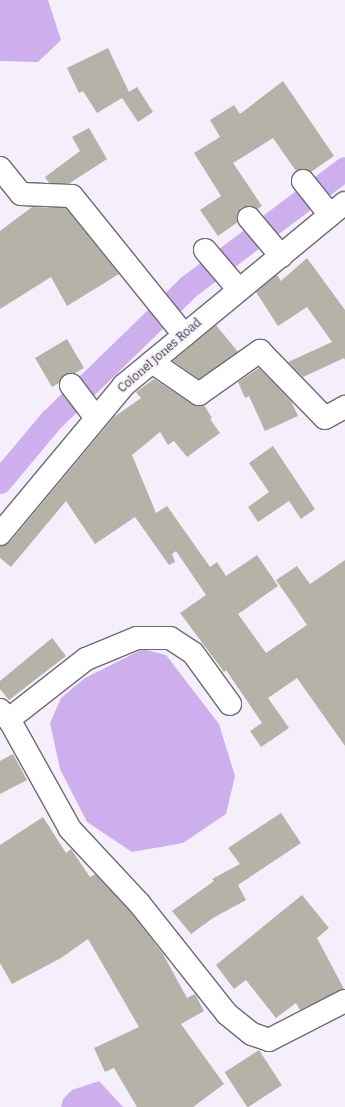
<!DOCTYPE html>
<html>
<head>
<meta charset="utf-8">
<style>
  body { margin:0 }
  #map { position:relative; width:345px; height:1107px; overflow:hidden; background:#f5effb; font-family:Bitter,serif }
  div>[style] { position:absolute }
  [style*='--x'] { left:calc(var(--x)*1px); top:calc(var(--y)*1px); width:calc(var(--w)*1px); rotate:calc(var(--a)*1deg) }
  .water>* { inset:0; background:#ceafed }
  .canal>* { height:24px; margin:-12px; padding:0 12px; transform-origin:12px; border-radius:12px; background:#ceafed }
  .building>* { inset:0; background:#b5b2a7; transform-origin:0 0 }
  .roads { filter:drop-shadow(1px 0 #6f6a74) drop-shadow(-1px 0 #6f6a74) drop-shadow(0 1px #6f6a74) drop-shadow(0 -1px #6f6a74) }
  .street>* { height:22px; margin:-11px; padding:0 11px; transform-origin:11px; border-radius:11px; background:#fff }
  span { translate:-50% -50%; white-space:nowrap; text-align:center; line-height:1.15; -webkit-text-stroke:3.5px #f5effb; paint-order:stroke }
  .street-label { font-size:12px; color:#363438 }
</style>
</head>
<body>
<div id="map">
  <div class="water">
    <i style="clip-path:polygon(0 0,48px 0,61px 40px,38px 62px,0 61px)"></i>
    <i style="clip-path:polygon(143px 649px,166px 655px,219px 724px,235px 776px,226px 814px,183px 843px,132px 852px,87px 822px,60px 769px,50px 723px,61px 698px,85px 678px)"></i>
    <i style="clip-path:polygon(99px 1081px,123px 1107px,61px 1107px,63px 1099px,72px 1090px)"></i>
  </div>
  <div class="canal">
    <i style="--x:0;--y:482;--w:80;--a:-50.1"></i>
    <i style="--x:51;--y:421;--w:194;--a:-44.2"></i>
    <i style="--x:190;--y:286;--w:194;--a:-37"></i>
  </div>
  <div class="building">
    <i style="clip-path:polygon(108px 48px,129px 92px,137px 87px,153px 112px,138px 122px,122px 98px,97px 113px,83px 91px,79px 93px,67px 68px)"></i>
    <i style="clip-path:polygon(283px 81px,334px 156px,311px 172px,302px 169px,296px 171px,273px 138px,233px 163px,262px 206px,257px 209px,247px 206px,241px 208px,237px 214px,238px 222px,218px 236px,200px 210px,221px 196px,194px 153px,220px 137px,210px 120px,234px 105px,240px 114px)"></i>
    <i style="clip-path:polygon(89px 128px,107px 159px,70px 183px,49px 183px,45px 177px,80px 151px,72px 137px)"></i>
    <i style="clip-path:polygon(32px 207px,66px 208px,119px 274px,67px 306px,51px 277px,0 309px,0 231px)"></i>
    <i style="clip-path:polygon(307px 258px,345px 310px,345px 360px,344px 358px,303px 377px,288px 362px,332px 342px,307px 307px,278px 326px,256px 292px,277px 275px,281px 281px)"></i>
    <i style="clip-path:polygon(216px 325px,238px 352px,199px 379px,173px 361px)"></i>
    <i style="clip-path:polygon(67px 339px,84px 368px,75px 373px,64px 375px,59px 383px,52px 387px,35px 358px)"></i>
    <i style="clip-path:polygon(259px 368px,291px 401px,298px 416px,265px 431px,249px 396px,245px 398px,238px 382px)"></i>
    <i style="clip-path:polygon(154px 379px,192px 404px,204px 405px,212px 418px,210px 419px,220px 433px,187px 457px,174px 441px,168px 445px,160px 432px,132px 455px,156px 513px,167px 506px,210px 567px,217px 562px,226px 576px,257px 555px,278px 586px,238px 614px,266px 653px,307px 625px,276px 580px,297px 566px,310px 584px,345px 560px,345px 746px,297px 678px,268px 698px,289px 728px,261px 747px,250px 731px,262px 723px,226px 670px,224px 672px,180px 613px,206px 595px,176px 551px,172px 554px,175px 562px,169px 565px,135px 517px,95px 544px,66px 501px,11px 567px,0 558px,0 546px,10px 542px,114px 417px,141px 398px,136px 392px)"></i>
    <i style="clip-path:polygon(273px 446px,315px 509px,301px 519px,289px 501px,258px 522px,248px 507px,269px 492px,249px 463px)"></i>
    <i style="clip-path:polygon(52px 638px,66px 656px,9px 700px,0 689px,0 681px)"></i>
    <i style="clip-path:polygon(13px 754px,27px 780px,0 794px,0 761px)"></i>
    <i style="clip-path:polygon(281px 813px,301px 843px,238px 885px,246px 900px,213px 918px,191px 934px,172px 911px,214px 881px,212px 879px,240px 864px,228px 848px)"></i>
    <i style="clip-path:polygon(43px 817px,66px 853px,71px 849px,90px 877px,95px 874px,130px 911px,163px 954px,187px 998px,195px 994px,204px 1011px,181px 1024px,224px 1084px,193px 1107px,137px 1107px,114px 1068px,105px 1072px,94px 1048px,139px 1027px,88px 939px,61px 958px,12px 984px,0 963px,0 845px)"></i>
    <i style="clip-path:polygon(302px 895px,329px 928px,317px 938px,344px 989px,300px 1010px,296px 1003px,276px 1018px,246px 980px,234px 989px,216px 965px)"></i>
    <i style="left:259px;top:1050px;width:42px;height:41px;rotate:57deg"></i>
  </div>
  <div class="roads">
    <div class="street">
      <i style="--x:0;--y:168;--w:33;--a:51"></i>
      <i style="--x:21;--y:194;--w:51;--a:2.2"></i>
      <i style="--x:72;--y:196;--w:179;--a:51.1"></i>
      <i style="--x:303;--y:181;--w:43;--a:51.5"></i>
      <i style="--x:249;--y:218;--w:50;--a:49.9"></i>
      <i style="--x:205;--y:250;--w:52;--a:49.6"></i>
      <i style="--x:152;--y:362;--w:57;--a:34.2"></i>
      <i style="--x:199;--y:394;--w:75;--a:-35.2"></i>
      <i style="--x:260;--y:351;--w:93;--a:45.9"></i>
      <i style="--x:325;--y:418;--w:23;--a:-29"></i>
      <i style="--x:71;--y:385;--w:41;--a:52.9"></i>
      <i style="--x:0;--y:534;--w:194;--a:-50.2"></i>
      <i style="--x:124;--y:385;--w:286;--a:-39.5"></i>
      <i style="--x:0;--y:710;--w:15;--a:48"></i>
      <i style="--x:10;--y:721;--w:124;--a:60.9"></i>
      <i style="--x:70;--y:829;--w:101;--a:47"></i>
      <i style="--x:139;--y:903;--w:142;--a:51.6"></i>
      <i style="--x:227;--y:1014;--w:32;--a:39"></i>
      <i style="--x:252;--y:1034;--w:18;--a:19"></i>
      <i style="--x:269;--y:1040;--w:85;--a:-27.2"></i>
      <i style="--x:10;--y:721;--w:6;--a:-59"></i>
      <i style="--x:13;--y:716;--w:93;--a:-38"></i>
      <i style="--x:86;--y:659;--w:55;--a:-22.4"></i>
      <i style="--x:137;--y:638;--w:33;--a:0"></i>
      <i style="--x:170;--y:638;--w:27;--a:33"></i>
      <i style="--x:193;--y:653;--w:63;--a:54"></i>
    </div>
  </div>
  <div class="street-label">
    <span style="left:160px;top:356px;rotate:-41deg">Colonel Jones Road</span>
  </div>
</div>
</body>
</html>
